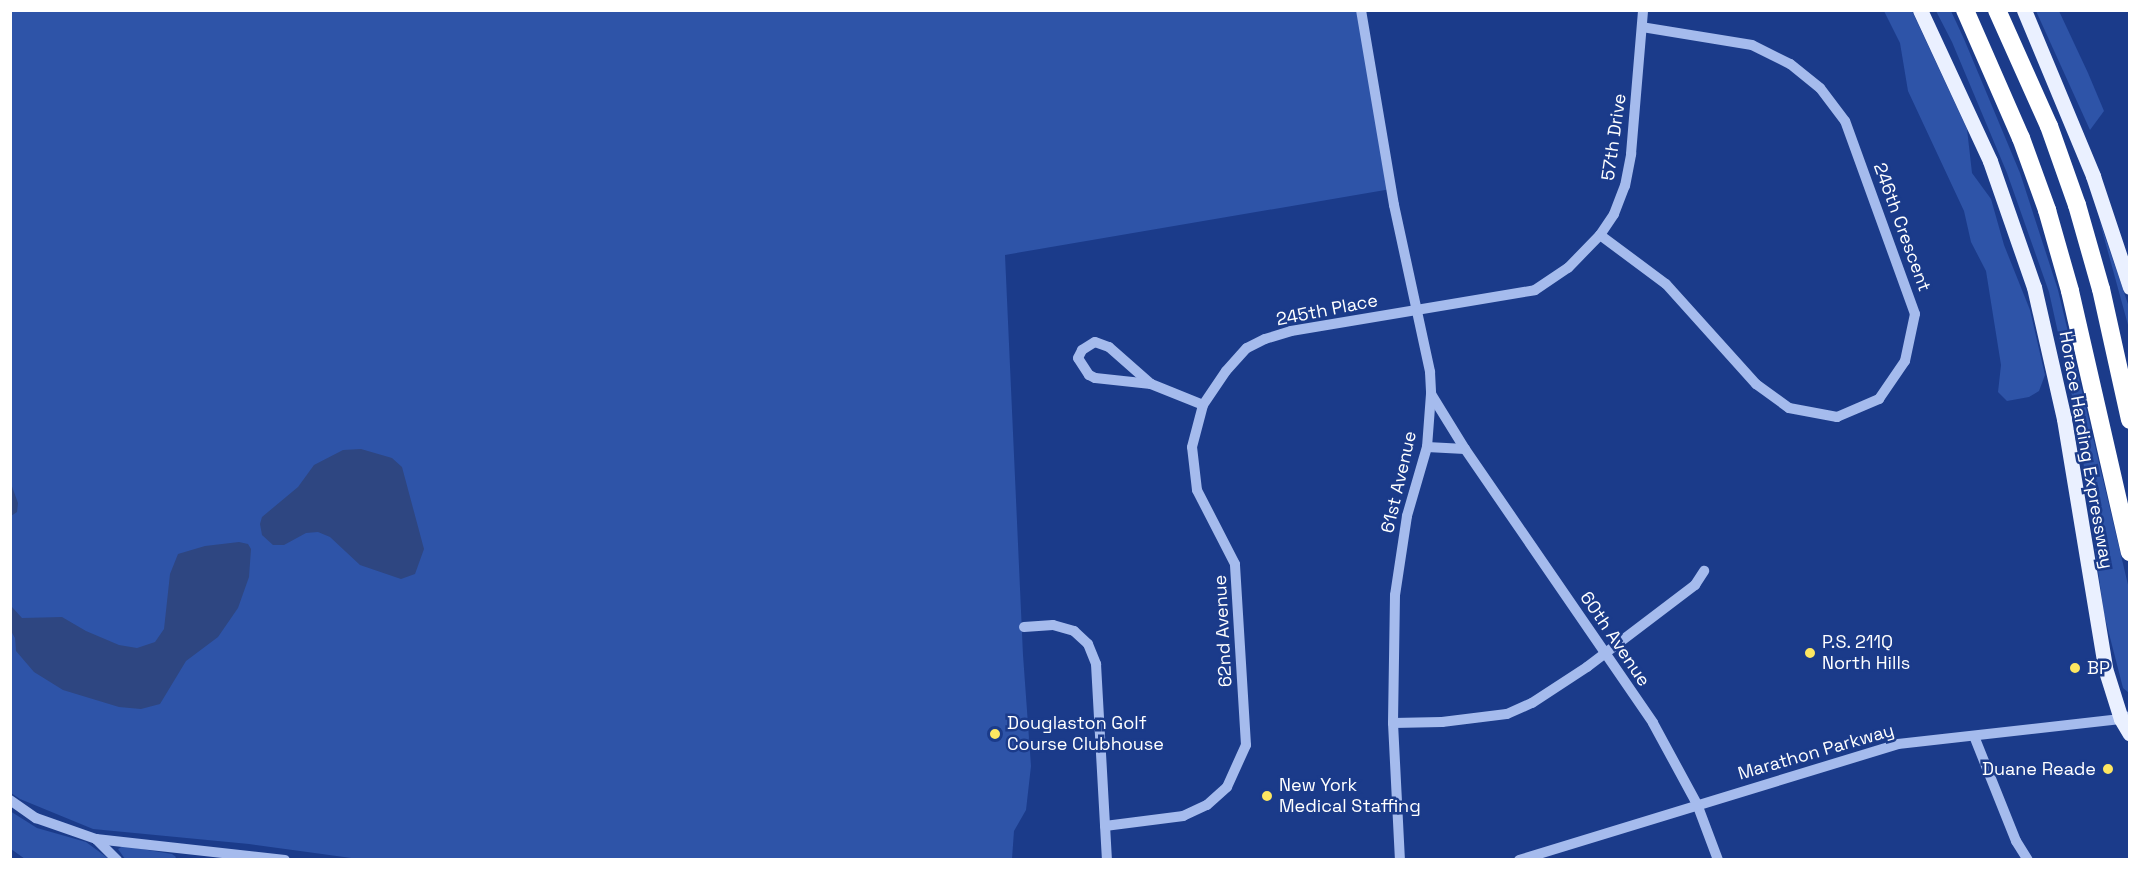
<!DOCTYPE html>
<html>
<head>
<meta charset="utf-8">
<style>
  body { margin:0 }
  #map { position:relative; width:2140px; height:870px; overflow:hidden; background:#1b3b8a; font-family:"Space Grotesk",sans-serif }
  div>[style] { position:absolute }
  [style*='--x'] { left:calc(var(--x)*1px); top:calc(var(--y)*1px); width:calc(var(--w)*1px); rotate:calc(var(--a)*1deg) }
  .green>* { inset:0; background:#2e54a8 }
  .water>* { inset:0; background:#2e4681 }
  .minor>* { height:10px; margin:-5px; padding:0 5px; transform-origin:5px; border-radius:5px; background:#a5bbed }
  .major>* { height:15px; margin:-7.5px; padding:0 7.5px; transform-origin:7.5px; border-radius:7.5px; background:#eaf0ff }
  .highway>* { height:18px; margin:-9px; padding:0 9px; transform-origin:9px; border-radius:9px; background:#fff }
  .dots>* { width:16px; height:16px; translate:-50% -50%; box-sizing:border-box; border:3px solid #1b3b8a; border-radius:50% }
  span { translate:-50% -50%; white-space:nowrap; text-align:center; line-height:1.15; -webkit-text-stroke:5px #1b3b8a; paint-order:stroke }
  .street-label { font-size:18px; color:#fff }
  .poi-label { font-size:18px; color:#fff }
  .left { translate:0 -50%; text-align:left }
  .right { translate:-100% -50%; text-align:right }
  .frame { position:absolute; inset:0; border:12px solid #fff; pointer-events:none }
</style>
</head>
<body>
<div id="map">
  <div class="green">
    <i style="clip-path:polygon(11px 11px,1361px 11px,1391px 189px,1005px 255px,1023px 655px,1031px 766px,1026px 810px,1014px 831px,1012px 859px,366px 860px,249px 844px,93px 829px,20px 799px,11px 793px)"></i>
    <i style="clip-path:polygon(1884px 11px,1912px 11px,1967px 129px,1972px 173px,1991px 199px,2004px 245px,2030px 310px,2045px 375px,2039px 391px,2029px 397px,2007px 401px,1998px 392px,2001px 365px,1986px 271px,1971px 242px,1964px 211px,1908px 91px,1900px 43px)"></i>
    <i style="clip-path:polygon(1936px 11px,1951px 11px,1964px 39px,2020px 173px,2058px 290px,2129px 589px,2129px 693px,2123px 688px,2104px 614px,2078px 423px,2049px 292px,2007px 173px,1952px 42px)"></i>
    <i style="clip-path:polygon(2036px 11px,2059px 11px,2088px 73px,2104px 111px,2090px 130px)"></i>
    <i style="clip-path:polygon(2099px 219px,2129px 307px,2129px 332px,2128px 325px)"></i>
    <i style="clip-path:polygon(10px 811px,37px 828px,86px 842px,109px 859px,25px 859px,11px 849px)"></i>
    <i style="clip-path:polygon(123px 846px,172px 854px,176px 857px,174px 860px,125px 859px,118px 849px)"></i>
  </div>
  <div class="water">
    <i style="clip-path:polygon(361px 449px,392px 458px,402px 467px,424px 549px,415px 574px,401px 579px,360px 565px,330px 537px,318px 532px,306px 533px,284px 545px,273px 545px,262px 535px,260px 524px,262px 517px,298px 487px,314px 465px,343px 450px)"></i>
    <i style="clip-path:polygon(10px 481px,18px 503px,17px 512px,11px 516px)"></i>
    <i style="clip-path:polygon(239px 542px,248px 544px,251px 549px,249px 577px,238px 608px,218px 637px,186px 661px,160px 704px,141px 709px,119px 707px,63px 690px,34px 672px,16px 651px,15px 638px,11px 631px,11px 590px,12px 607px,22px 618px,62px 617px,86px 631px,119px 645px,137px 648px,155px 642px,164px 629px,170px 574px,178px 554px,205px 546px)"></i>
  </div>
  <div class="minor">
    <i style="--x:1361;--y:10;--w:198;--a:80.4"></i>
    <i style="--x:1394;--y:205;--w:171;--a:77.8"></i>
    <i style="--x:1430;--y:372;--w:22;--a:87"></i>
    <i style="--x:1431;--y:394;--w:53;--a:94.3"></i>
    <i style="--x:1427;--y:447;--w:72;--a:106.2"></i>
    <i style="--x:1407;--y:516;--w:80;--a:98.6"></i>
    <i style="--x:1395;--y:595;--w:128;--a:90.9"></i>
    <i style="--x:1393;--y:723;--w:137;--a:87.1"></i>
    <i style="--x:1600;--y:235;--w:82;--a:36.6"></i>
    <i style="--x:1666;--y:284;--w:135;--a:48"></i>
    <i style="--x:1756;--y:384;--w:41;--a:36"></i>
    <i style="--x:1789;--y:408;--w:49;--a:10.6"></i>
    <i style="--x:1837;--y:417;--w:46;--a:-23.2"></i>
    <i style="--x:1879;--y:399;--w:46;--a:-55.6"></i>
    <i style="--x:1905;--y:361;--w:48;--a:-78"></i>
    <i style="--x:1915;--y:314;--w:205;--a:-109.9"></i>
    <i style="--x:1845;--y:121;--w:41;--a:-127.1"></i>
    <i style="--x:1820;--y:88;--w:38;--a:-141"></i>
    <i style="--x:1790;--y:64;--w:42;--a:-153.4"></i>
    <i style="--x:1752;--y:45;--w:111;--a:-170.7"></i>
    <i style="--x:1151;--y:384;--w:56;--a:-173.9"></i>
    <i style="--x:1095;--y:378;--w:7;--a:-153"></i>
    <i style="--x:1089;--y:375;--w:20;--a:-123"></i>
    <i style="--x:1078;--y:358;--w:9;--a:-63"></i>
    <i style="--x:1082;--y:350;--w:15;--a:-32"></i>
    <i style="--x:1095;--y:342;--w:15;--a:20"></i>
    <i style="--x:1109;--y:347;--w:56;--a:41.4"></i>
    <i style="--x:1151;--y:384;--w:56;--a:22"></i>
    <i style="--x:1431;--y:394;--w:65;--a:58.3"></i>
    <i style="--x:1465;--y:449;--w:332;--a:55.5"></i>
    <i style="--x:1653;--y:723;--w:92;--a:61.5"></i>
    <i style="--x:1697;--y:804;--w:60;--a:69.4"></i>
    <i style="--x:1427;--y:447;--w:38;--a:3"></i>
    <i style="--x:1024;--y:627;--w:29;--a:-4"></i>
    <i style="--x:1053;--y:625;--w:22;--a:16"></i>
    <i style="--x:1074;--y:631;--w:19;--a:43"></i>
    <i style="--x:1088;--y:644;--w:22;--a:68"></i>
    <i style="--x:1096;--y:664;--w:196;--a:86.8"></i>
    <i style="--x:1393;--y:723;--w:49;--a:-1.2"></i>
    <i style="--x:1442;--y:722;--w:65;--a:-7"></i>
    <i style="--x:1507;--y:714;--w:27;--a:-24"></i>
    <i style="--x:1532;--y:703;--w:66;--a:-33.2"></i>
    <i style="--x:1587;--y:667;--w:136;--a:-37.2"></i>
    <i style="--x:1695;--y:585;--w:17;--a:-57"></i>
    <i style="--x:1974;--y:736;--w:113;--a:68.2"></i>
    <i style="--x:2016;--y:841;--w:22;--a:58"></i>
    <i style="--x:10;--y:800;--w:32;--a:35"></i>
    <i style="--x:36;--y:818;--w:64;--a:19.3"></i>
    <i style="--x:96;--y:839;--w:190;--a:6.3"></i>
    <i style="--x:1105;--y:826;--w:79;--a:-7.3"></i>
    <i style="--x:1183;--y:816;--w:26;--a:-25"></i>
    <i style="--x:1207;--y:805;--w:27;--a:-42"></i>
    <i style="--x:1227;--y:787;--w:46;--a:-65.7"></i>
    <i style="--x:1246;--y:745;--w:181;--a:-93.5"></i>
    <i style="--x:1235;--y:564;--w:83;--a:-117.2"></i>
    <i style="--x:1197;--y:490;--w:43;--a:-96.6"></i>
    <i style="--x:1192;--y:447;--w:43;--a:-75.3"></i>
    <i style="--x:1203;--y:405;--w:41;--a:-55.9"></i>
    <i style="--x:1226;--y:371;--w:31;--a:-48"></i>
    <i style="--x:1247;--y:348;--w:20;--a:-27"></i>
    <i style="--x:1265;--y:339;--w:27;--a:-17"></i>
    <i style="--x:1291;--y:331;--w:247;--a:-9.5"></i>
    <i style="--x:1535;--y:290;--w:40;--a:-34"></i>
    <i style="--x:1568;--y:268;--w:46;--a:-45.9"></i>
    <i style="--x:1600;--y:235;--w:25;--a:-56"></i>
    <i style="--x:1614;--y:214;--w:30;--a:-69"></i>
    <i style="--x:1625;--y:186;--w:33;--a:-79"></i>
    <i style="--x:1631;--y:154;--w:144;--a:-85.2"></i>
    <i style="--x:96;--y:839;--w:30;--a:45"></i>
    <i style="--x:1519;--y:860;--w:396;--a:-17"></i>
    <i style="--x:1898;--y:744;--w:224;--a:-6.4"></i>
    <i style="--x:2121;--y:719;--w:9;--a:-18"></i>
  </div>
  <div class="major">
    <i style="--x:1920;--y:10;--w:166;--a:65.1"></i>
    <i style="--x:1990;--y:161;--w:133;--a:70.8"></i>
    <i style="--x:2034;--y:287;--w:135;--a:77.2"></i>
    <i style="--x:2064;--y:419;--w:252;--a:80.6"></i>
    <i style="--x:2105;--y:668;--w:53;--a:72.6"></i>
    <i style="--x:2121;--y:719;--w:17;--a:59"></i>
    <i style="--x:2024;--y:10;--w:180;--a:67.4"></i>
    <i style="--x:2093;--y:176;--w:117;--a:71.6"></i>
  </div>
  <div class="highway">
    <i style="--x:1965;--y:10;--w:140;--a:66.4"></i>
    <i style="--x:2021;--y:138;--w:77;--a:70.1"></i>
    <i style="--x:2047;--y:210;--w:84;--a:74.1"></i>
    <i style="--x:2070;--y:291;--w:268;--a:77.1"></i>
    <i style="--x:1997;--y:10;--w:127;--a:65.9"></i>
    <i style="--x:2049;--y:126;--w:84;--a:70.5"></i>
    <i style="--x:2077;--y:205;--w:87;--a:74.1"></i>
    <i style="--x:2101;--y:289;--w:134;--a:77.5"></i>
  </div>
  <div class="dots">
    <i style="left:1810px;top:653px;background:#fee761"></i>
    <i style="left:2075px;top:668px;background:#fee761"></i>
    <i style="left:995px;top:734px;background:#fee761"></i>
    <i style="left:2108px;top:769px;background:#fee761"></i>
    <i style="left:1267px;top:796px;background:#fee761"></i>
  </div>
  <div class="street-label">
    <span style="left:1614px;top:137px;rotate:-82deg">57th Drive</span>
    <span style="left:1902px;top:227px;rotate:70deg">246th Crescent</span>
    <span style="left:1327px;top:310px;rotate:-11deg">245th Place</span>
    <span style="left:2086px;top:450px;rotate:80deg">Horace Harding Expressway</span>
    <span style="left:1399px;top:482px;rotate:-77deg">61st Avenue</span>
    <span style="left:1223px;top:631px;rotate:-93deg">62nd Avenue</span>
    <span style="left:1615px;top:639px;rotate:56deg">60th Avenue</span>
    <span style="left:1816px;top:752px;rotate:-16deg">Marathon Parkway</span>
  </div>
  <div class="poi-label">
    <span class="left" style="left:1822px;top:653px">P.S. 211Q<br>North Hills</span>
    <span class="left" style="left:2087px;top:668px">BP</span>
    <span class="left" style="left:1007px;top:734px">Douglaston Golf<br>Course Clubhouse</span>
    <span class="right" style="left:2096px;top:769px">Duane Reade</span>
    <span class="left" style="left:1279px;top:796px">New York<br>Medical Staffing</span>
  </div>
  <div class="frame"></div>
</div>
</body>
</html>
